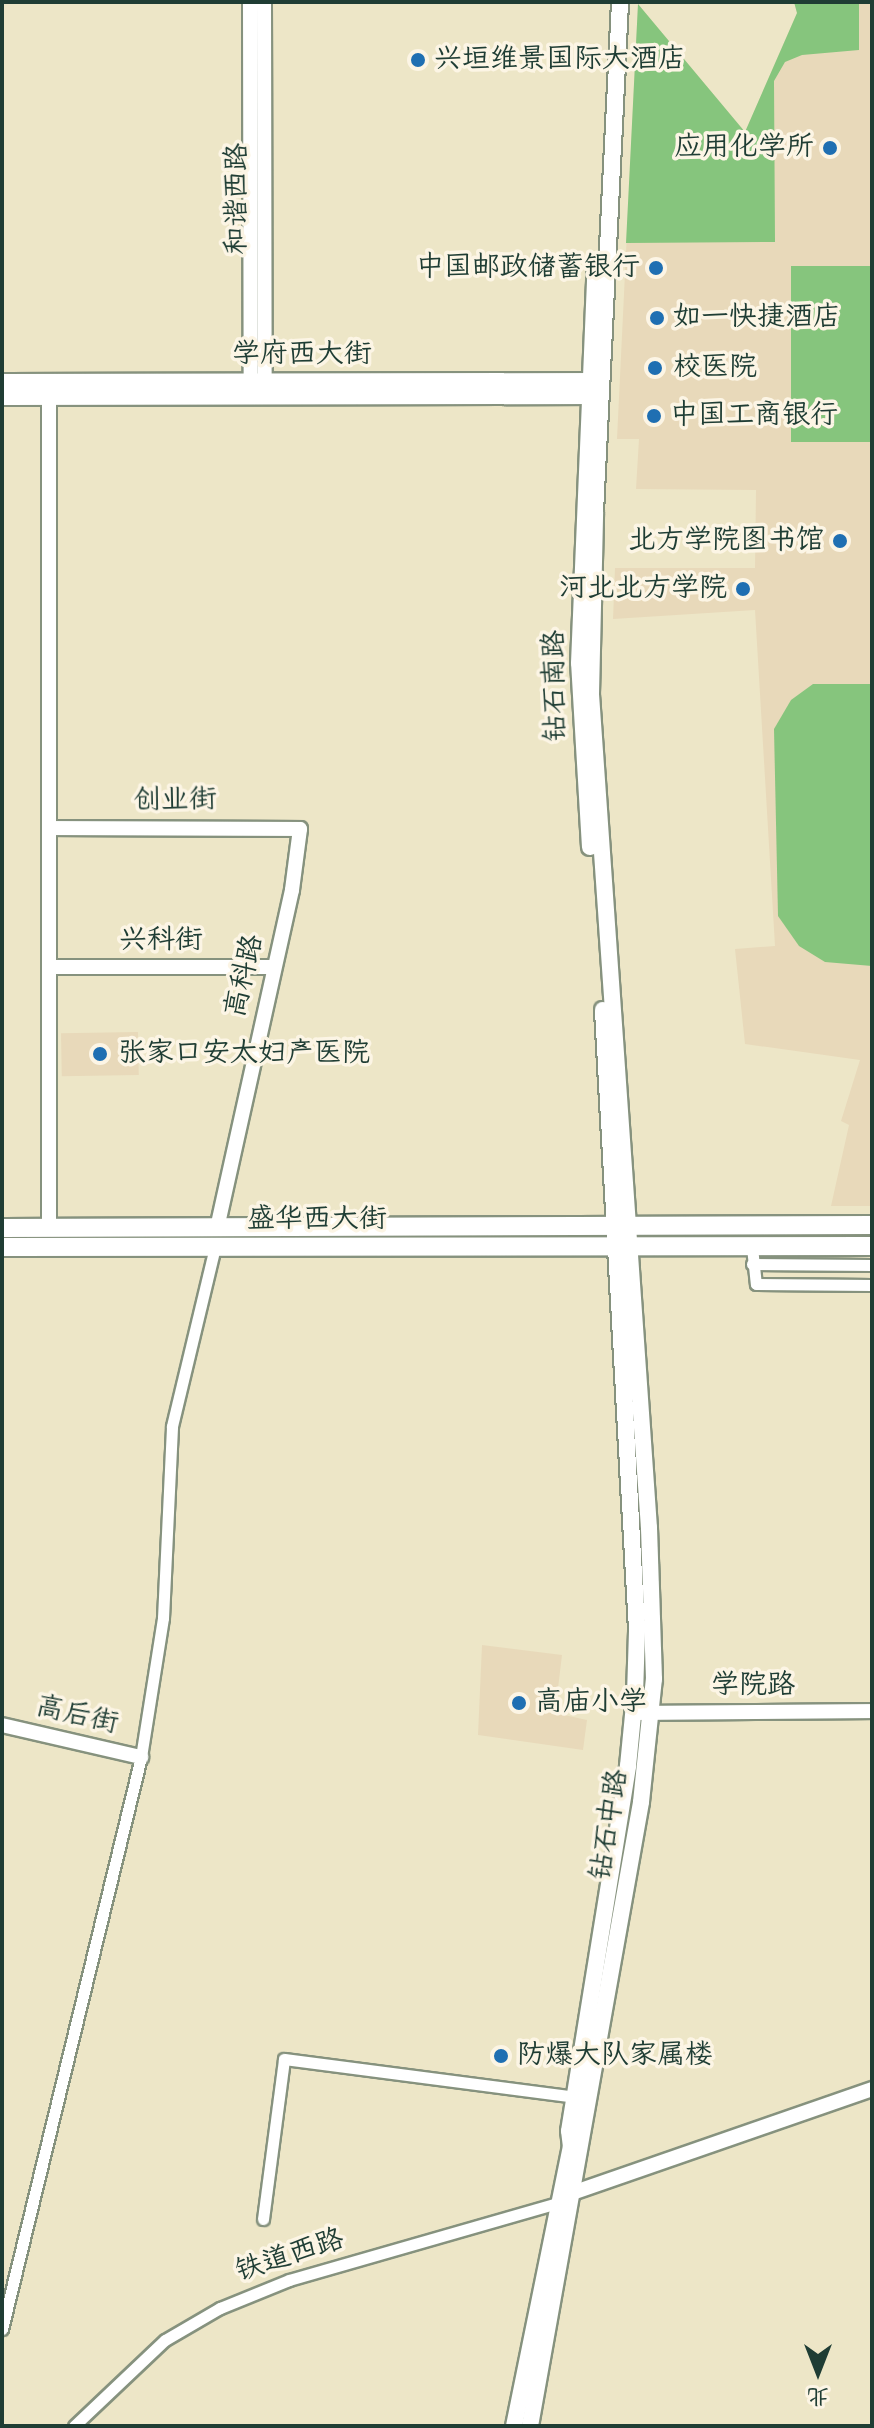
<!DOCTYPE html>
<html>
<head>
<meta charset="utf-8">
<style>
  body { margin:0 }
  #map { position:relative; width:874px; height:2428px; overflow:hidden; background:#ede6c7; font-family:Mynerve,"LXGW WenKai TC",sans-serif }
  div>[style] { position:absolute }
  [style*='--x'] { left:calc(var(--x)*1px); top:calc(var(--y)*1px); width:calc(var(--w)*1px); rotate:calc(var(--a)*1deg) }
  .built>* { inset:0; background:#e8d9ba; transform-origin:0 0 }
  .green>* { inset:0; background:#86c57d; transform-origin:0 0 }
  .roads { filter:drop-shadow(2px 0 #86927e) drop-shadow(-2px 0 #86927e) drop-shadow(0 2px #86927e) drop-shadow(0 -2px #86927e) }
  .minor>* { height:11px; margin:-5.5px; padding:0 5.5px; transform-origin:5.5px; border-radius:5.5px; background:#fff }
  .tertiary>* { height:14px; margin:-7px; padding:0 7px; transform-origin:7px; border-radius:7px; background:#fff }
  .secondary>* { height:16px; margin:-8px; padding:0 8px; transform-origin:8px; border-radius:8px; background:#fff }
  .primary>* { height:18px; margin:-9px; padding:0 9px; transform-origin:9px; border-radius:9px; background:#fff }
  .dots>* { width:22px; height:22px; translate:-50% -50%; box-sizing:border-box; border:4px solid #fcf5e5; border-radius:50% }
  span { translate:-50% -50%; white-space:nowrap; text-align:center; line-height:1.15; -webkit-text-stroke:7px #fcf5e5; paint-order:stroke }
  .poi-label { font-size:28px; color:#1f3d34 }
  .left { translate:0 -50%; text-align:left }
  .right { translate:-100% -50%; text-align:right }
  .street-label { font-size:28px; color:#1f3d34 }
  .frame { position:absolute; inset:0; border:4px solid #1f3d34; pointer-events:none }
  .north { position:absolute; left:778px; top:2332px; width:80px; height:80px; -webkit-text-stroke:6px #fcf5e5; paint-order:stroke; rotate:180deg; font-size:22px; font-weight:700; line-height:32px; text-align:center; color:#1f3d34 }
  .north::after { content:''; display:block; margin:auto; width:28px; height:36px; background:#1f3d34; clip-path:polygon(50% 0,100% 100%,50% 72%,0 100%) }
</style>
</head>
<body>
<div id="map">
  <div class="built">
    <i style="clip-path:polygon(794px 2px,872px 2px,872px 1206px,831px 1206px,849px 1125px,841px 1121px,860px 1060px,745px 1044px,735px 949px,775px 946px,755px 610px,613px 619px,615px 568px,755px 568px,756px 490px,636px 489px,639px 439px,617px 439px,638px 4px,745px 132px,797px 13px)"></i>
    <i style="left:138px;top:1032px;width:43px;height:77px;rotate:89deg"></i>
    <i style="clip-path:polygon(482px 1645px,562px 1655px,555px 1713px,587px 1720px,583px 1750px,478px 1735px)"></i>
  </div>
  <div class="green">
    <i style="clip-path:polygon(794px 2px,859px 2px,859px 50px,802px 55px,785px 62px,774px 81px,775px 242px,626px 243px,638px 4px,745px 132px,797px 13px)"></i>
    <i style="left:872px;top:266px;width:176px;height:81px;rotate:90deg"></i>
    <i style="clip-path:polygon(813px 684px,872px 684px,872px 966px,825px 962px,799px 946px,778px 916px,774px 729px,791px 700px)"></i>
  </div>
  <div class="roads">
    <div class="minor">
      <i style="--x:752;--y:1247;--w:37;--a:84"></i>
      <i style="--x:756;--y:1284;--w:116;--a:0.5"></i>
      <i style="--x:752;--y:1264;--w:120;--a:0.5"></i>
      <i style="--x:263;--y:2219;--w:161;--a:-82.5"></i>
      <i style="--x:284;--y:2059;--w:293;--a:7.4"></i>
      <i style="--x:2;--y:2329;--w:589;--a:-76.34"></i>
      <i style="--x:141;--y:1757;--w:141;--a:-81"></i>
      <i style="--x:163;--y:1618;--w:192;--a:-87.3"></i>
      <i style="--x:172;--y:1426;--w:184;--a:-76.5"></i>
      <i style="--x:74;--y:2426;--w:125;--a:-43.4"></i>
      <i style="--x:165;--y:2340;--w:64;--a:-30.2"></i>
      <i style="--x:220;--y:2308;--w:74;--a:-22.1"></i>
      <i style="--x:289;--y:2280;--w:280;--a:-16"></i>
    </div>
    <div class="tertiary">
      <i style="--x:250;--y:2;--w:388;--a:89.9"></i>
      <i style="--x:264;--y:2;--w:390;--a:89.9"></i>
      <i style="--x:49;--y:828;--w:251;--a:0.2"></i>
      <i style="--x:300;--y:829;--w:62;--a:97.5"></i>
      <i style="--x:292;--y:890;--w:346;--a:102.5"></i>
      <i style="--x:49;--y:967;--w:225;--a:0"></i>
      <i style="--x:49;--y:1228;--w:831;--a:-90"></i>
      <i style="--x:640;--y:1713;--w:232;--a:-0.5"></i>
      <i style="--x:2;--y:1725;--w:143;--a:13"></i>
      <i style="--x:572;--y:2193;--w:318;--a:-19.1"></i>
    </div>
    <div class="secondary">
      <i style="--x:2;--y:382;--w:598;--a:-0.1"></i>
      <i style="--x:2;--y:397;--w:598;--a:-0.1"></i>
      <i style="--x:590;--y:847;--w:184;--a:-93.4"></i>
      <i style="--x:579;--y:663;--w:400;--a:-87.6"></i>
      <i style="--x:514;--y:2426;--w:285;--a:-78.5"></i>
      <i style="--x:571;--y:2147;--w:16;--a:-97"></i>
      <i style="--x:569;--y:2131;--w:370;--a:-80.8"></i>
      <i style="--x:628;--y:1766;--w:71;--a:-84.4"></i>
      <i style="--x:635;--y:1695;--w:65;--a:-88.2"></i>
      <i style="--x:637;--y:1630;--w:621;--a:-93.14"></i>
      <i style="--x:530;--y:2426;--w:634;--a:-79.91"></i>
      <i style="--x:641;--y:1802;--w:124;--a:-84"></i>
      <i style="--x:654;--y:1679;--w:151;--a:-91.9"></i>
      <i style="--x:649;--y:1528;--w:836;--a:-93.98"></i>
      <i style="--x:591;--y:694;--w:182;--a:-88.7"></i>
      <i style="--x:595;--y:512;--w:511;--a:-87.19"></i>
    </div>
    <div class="primary">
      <i style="--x:2;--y:1228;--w:870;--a:-0.2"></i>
      <i style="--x:2;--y:1247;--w:870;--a:-0.07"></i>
    </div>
  </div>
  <div class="dots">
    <i style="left:418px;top:60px;background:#1f6fb2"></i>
    <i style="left:830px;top:148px;background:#1f6fb2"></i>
    <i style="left:656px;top:268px;background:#1f6fb2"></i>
    <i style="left:657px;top:318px;background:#1f6fb2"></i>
    <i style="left:655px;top:368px;background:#1f6fb2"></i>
    <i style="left:654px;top:416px;background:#1f6fb2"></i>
    <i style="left:840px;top:541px;background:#1f6fb2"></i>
    <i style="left:743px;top:589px;background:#1f6fb2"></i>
    <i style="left:100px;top:1054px;background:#1f6fb2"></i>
    <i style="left:519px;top:1703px;background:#1f6fb2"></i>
    <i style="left:501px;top:2056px;background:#1f6fb2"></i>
  </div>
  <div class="poi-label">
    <span class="left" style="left:434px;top:60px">兴垣维景国际大酒店</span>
    <span class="right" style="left:814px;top:148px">应用化学所</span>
    <span class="right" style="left:640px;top:268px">中国邮政储蓄银行</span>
    <span class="left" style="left:673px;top:318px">如一快捷酒店</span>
    <span class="left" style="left:673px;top:368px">校医院</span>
    <span class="left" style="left:670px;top:416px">中国工商银行</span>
    <span class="right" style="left:824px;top:541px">北方学院图书馆</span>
    <span class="right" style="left:727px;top:589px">河北北方学院</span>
    <span class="left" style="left:118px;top:1054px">张家口安太妇产医院</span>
    <span class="left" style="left:535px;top:1703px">高庙小学</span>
    <span class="left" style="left:517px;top:2056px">防爆大队家属楼</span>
  </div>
  <div class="street-label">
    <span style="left:238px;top:199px;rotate:-90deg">和谐西路</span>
    <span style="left:302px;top:355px">学府西大街</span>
    <span style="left:556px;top:686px;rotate:-91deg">钻石南路</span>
    <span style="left:175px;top:801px;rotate:-1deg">创业街</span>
    <span style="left:161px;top:941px">兴科街</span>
    <span style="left:245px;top:976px;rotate:-77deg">高科路</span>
    <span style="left:317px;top:1220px">盛华西大街</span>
    <span style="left:753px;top:1686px">学院路</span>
    <span style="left:77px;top:1716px;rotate:13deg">高后街</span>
    <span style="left:610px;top:1825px;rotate:-81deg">钻石中路</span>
    <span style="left:290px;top:2256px;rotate:-18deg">铁道西路</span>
  </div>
  <div class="frame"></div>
  <div class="north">北</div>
</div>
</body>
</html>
